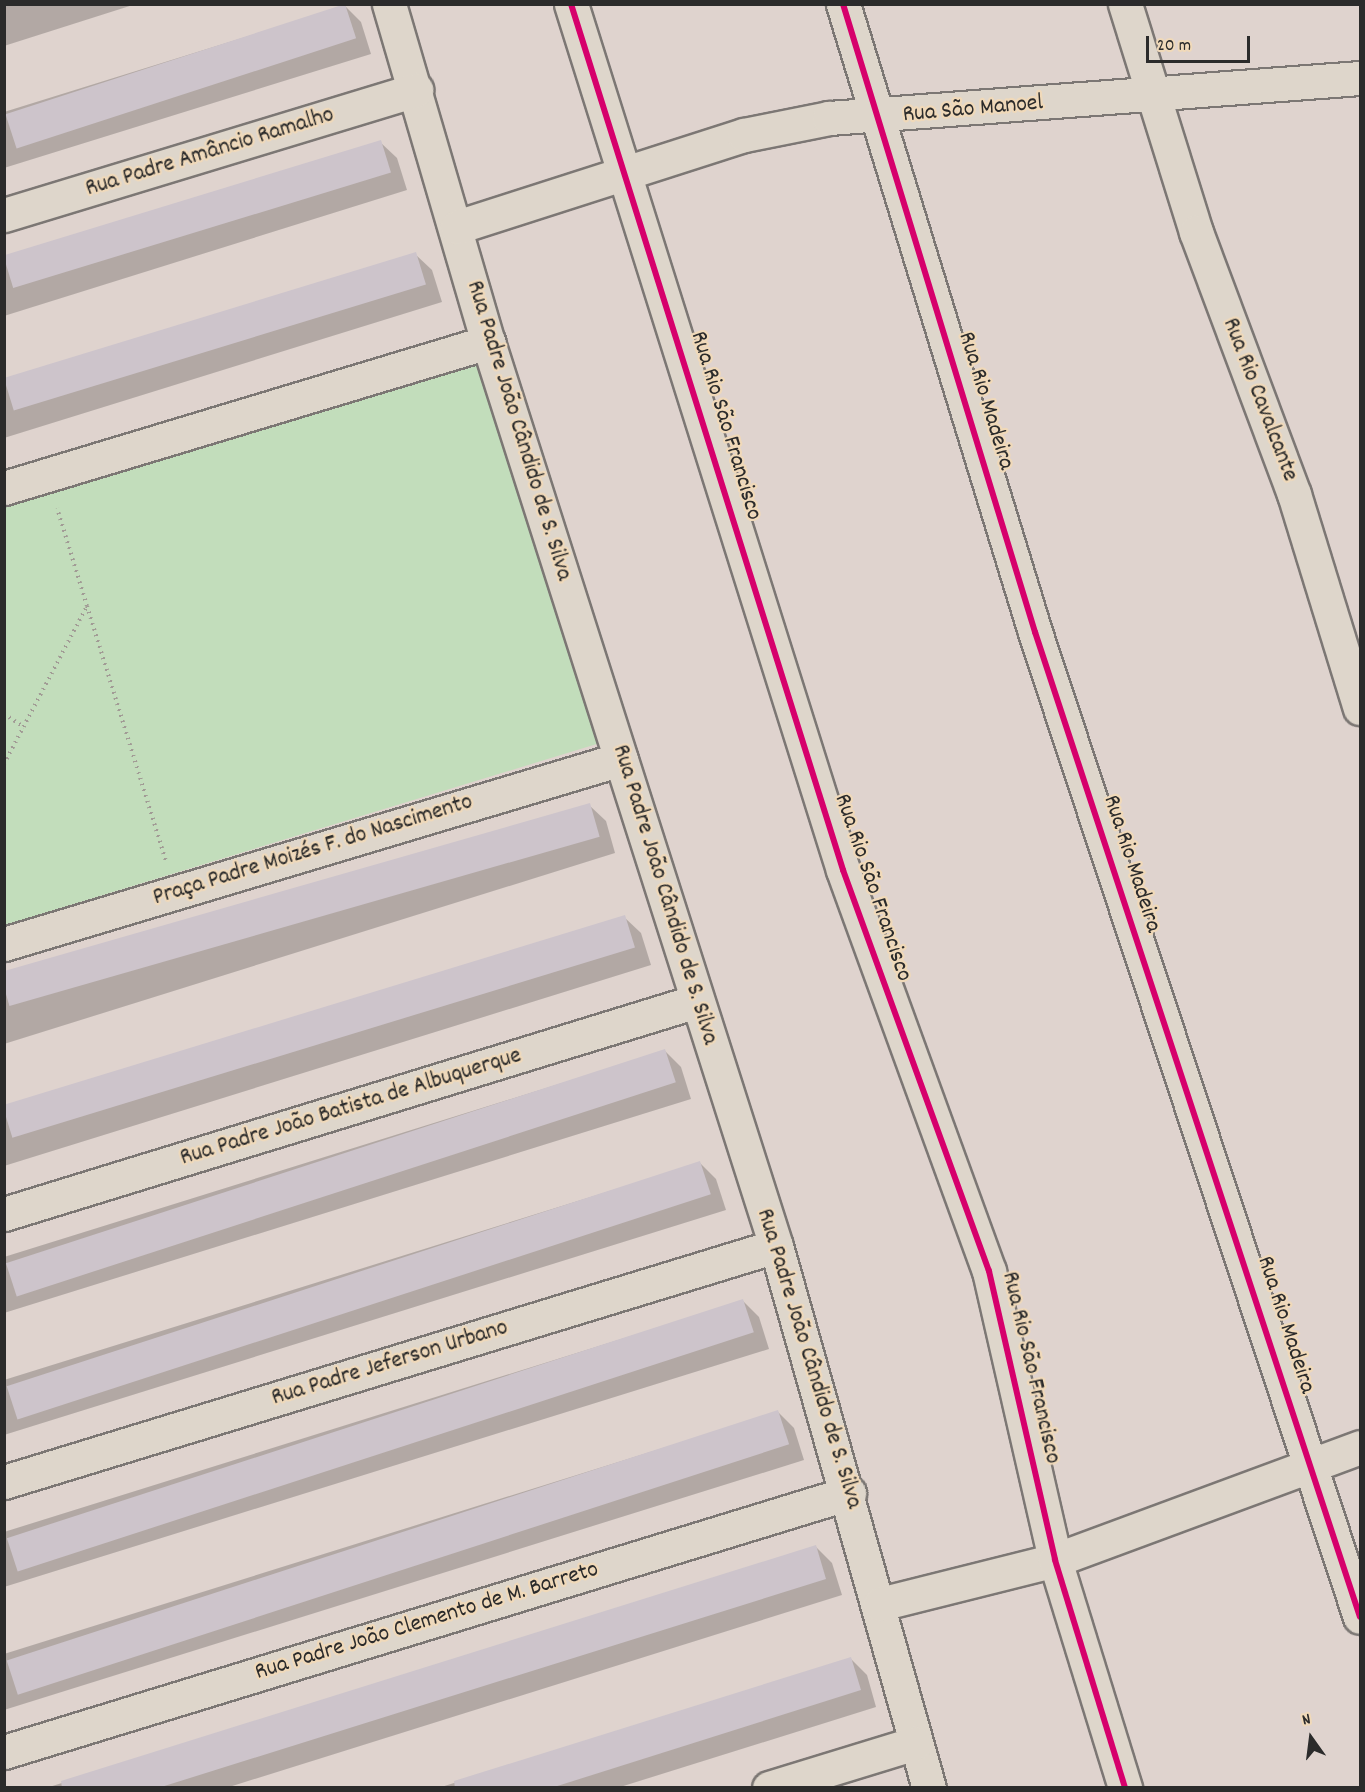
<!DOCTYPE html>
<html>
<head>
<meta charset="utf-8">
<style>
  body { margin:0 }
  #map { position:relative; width:1365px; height:1792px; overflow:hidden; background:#dfd3ce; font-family:Dekko,sans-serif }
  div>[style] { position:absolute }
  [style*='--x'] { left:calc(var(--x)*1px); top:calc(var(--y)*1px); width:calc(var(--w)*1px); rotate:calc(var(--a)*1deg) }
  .green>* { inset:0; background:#c2ddbb }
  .shadow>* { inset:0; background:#0003 }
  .building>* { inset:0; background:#cdc4cb; transform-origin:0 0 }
  .path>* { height:4px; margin-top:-2px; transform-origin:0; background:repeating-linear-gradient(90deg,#a19b95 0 1.5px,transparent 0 6px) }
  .roads { filter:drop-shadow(2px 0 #7c7774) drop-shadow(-2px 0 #7c7774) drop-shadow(0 2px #7c7774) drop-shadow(0 -2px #7c7774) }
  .street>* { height:33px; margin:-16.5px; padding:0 16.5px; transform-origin:16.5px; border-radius:16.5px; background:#ded6cb }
  .cycleway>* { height:6px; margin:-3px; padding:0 3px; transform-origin:3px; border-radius:3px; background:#d6006c }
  span { translate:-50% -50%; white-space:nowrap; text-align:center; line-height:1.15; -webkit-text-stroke:4.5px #f0d9b9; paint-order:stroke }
  .street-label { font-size:24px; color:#2b2b2b }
  .frame { position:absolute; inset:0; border:6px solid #2b2b2b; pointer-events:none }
  .north { position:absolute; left:1281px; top:1708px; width:60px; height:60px; -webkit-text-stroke:4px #f0d9b9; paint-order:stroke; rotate:346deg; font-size:16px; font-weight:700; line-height:24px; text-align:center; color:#2b2b2b }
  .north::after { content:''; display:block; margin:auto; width:21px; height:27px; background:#2b2b2b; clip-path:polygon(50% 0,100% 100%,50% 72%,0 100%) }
  .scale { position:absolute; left:1146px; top:36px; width:104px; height:27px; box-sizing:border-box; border:3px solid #2b2b2b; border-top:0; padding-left:8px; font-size:18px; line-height:21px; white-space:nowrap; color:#2b2b2b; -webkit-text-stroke:4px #f0d9b9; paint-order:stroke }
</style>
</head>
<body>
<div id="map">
  <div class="green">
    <i style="clip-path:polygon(475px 359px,600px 743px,5px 925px,5px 505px)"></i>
  </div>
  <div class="shadow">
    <i style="clip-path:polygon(4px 4px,136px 4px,4px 46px)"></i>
    <i style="clip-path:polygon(345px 6px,361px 22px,371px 54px,4px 168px,4px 112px)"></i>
    <i style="clip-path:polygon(380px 142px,397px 158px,407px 190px,4px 316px,4px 260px)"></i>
    <i style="clip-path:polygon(415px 254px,432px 270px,442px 302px,4px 438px,4px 382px)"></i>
    <i style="clip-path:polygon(589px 805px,606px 821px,615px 853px,4px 1044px,4px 988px)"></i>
    <i style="clip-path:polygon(624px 917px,641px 933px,651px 965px,4px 1166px,4px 1110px)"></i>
    <i style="clip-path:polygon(665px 1051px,681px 1067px,691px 1099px,4px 1313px,4px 1257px)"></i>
    <i style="clip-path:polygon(700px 1163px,716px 1179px,726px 1210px,4px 1435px,4px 1380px)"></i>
    <i style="clip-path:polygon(743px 1301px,759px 1317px,769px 1349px,4px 1587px,4px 1532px)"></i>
    <i style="clip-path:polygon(778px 1412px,794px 1428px,804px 1460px,4px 1710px,4px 1654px)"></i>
    <i style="clip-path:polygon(816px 1547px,832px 1563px,842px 1595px,226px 1788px,46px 1788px)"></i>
    <i style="clip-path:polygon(851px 1659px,867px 1675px,876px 1707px,617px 1788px,438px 1788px)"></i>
  </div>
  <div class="building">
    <i style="left:345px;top:4px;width:36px;height:357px;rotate:72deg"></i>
    <i style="left:381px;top:140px;width:34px;height:395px;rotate:73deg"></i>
    <i style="left:416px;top:252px;width:34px;height:431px;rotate:73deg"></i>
    <i style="left:590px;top:803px;width:35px;height:614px;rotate:74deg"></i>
    <i style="left:625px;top:915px;width:34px;height:651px;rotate:73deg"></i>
    <i style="left:665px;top:1049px;width:35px;height:693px;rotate:72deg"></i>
    <i style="left:700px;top:1161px;width:35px;height:729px;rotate:72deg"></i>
    <i style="left:743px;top:1299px;width:35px;height:774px;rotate:72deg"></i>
    <i style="left:778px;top:1410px;width:36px;height:811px;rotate:72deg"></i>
    <i style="clip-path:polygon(816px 1545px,826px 1579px,158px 1788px,62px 1788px,61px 1781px)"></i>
    <i style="clip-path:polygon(851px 1657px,861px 1690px,551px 1788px,455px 1788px,454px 1781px)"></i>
  </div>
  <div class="path">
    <i style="--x:87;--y:606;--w:267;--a:72.8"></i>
    <i style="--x:4;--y:714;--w:24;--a:33"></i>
    <i style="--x:4;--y:764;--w:178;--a:-62.3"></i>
    <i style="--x:87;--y:606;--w:102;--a:-107"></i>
  </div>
  <div class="roads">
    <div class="street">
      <i style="--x:389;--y:4;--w:352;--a:73.7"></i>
      <i style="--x:488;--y:342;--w:949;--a:72.33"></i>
      <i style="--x:776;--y:1246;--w:563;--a:74.24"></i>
      <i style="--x:571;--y:4;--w:908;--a:72.56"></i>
      <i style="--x:843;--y:870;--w:427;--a:70"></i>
      <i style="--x:989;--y:1271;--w:296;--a:77.1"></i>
      <i style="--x:1055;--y:1560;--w:239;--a:72.9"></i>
      <i style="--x:843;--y:4;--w:657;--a:73"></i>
      <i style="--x:1035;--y:632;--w:1037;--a:71.74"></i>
      <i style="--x:1125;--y:4;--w:239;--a:72.7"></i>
      <i style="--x:1196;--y:232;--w:280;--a:69.5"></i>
      <i style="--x:1294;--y:494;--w:224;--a:72.9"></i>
      <i style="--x:4;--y:215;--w:431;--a:-16.9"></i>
      <i style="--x:457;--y:227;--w:301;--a:-17.8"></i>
      <i style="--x:744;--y:135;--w:87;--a:-11.3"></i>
      <i style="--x:829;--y:118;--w:533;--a:-4.31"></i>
      <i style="--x:4;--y:488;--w:506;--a:-16.79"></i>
      <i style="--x:4;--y:944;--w:644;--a:-16.69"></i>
      <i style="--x:4;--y:1214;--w:725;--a:-17.09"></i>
      <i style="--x:4;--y:1482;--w:807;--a:-17"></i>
      <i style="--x:880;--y:1604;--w:180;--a:-14.1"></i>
      <i style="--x:1055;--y:1560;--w:325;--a:-20.3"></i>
      <i style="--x:4;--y:1752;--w:884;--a:-17.04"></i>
      <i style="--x:769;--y:1788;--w:153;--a:-17.1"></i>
    </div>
  </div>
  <div class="cycleway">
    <i style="--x:571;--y:4;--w:908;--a:72.56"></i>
    <i style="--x:843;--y:870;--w:427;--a:70"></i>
    <i style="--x:989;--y:1271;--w:296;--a:77.1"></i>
    <i style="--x:1055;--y:1560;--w:239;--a:72.9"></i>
    <i style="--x:843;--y:4;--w:657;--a:73"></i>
    <i style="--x:1035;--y:632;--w:1037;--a:71.74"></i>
  </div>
  <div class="street-label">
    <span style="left:973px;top:110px;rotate:-5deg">Rua São Manoel</span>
    <span style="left:210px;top:153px;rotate:-17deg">Rua Padre Amâncio Ramalho</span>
    <span style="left:1259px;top:400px;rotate:69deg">Rua Rio Cavalcante</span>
    <span style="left:985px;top:401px;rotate:73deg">Rua Rio Madeira</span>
    <span style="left:725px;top:426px;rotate:73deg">Rua Rio São Francisco</span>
    <span style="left:518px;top:431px;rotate:73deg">Rua Padre João Cândido de S. Silva</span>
    <span style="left:313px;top:851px;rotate:-17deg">Praça Padre Moizés F. do Nascimento</span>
    <span style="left:1131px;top:864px;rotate:72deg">Rua Rio Madeira</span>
    <span style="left:872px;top:888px;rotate:71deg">Rua Rio São Francisco</span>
    <span style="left:664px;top:895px;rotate:73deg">Rua Padre João Cândido de S. Silva</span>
    <span style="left:351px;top:1108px;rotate:-17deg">Rua Padre João Batista de Albuquerque</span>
    <span style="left:1285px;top:1325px;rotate:72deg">Rua Rio Madeira</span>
    <span style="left:808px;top:1359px;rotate:73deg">Rua Padre João Cândido de S. Silva</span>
    <span style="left:390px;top:1364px;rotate:-17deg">Rua Padre Jeferson Urbano</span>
    <span style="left:1030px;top:1368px;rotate:77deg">Rua Rio São Francisco</span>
    <span style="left:427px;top:1622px;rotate:-17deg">Rua Padre João Clemento de M. Barreto</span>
  </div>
  <div class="frame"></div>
  <div class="north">N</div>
  <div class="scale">20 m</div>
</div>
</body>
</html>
